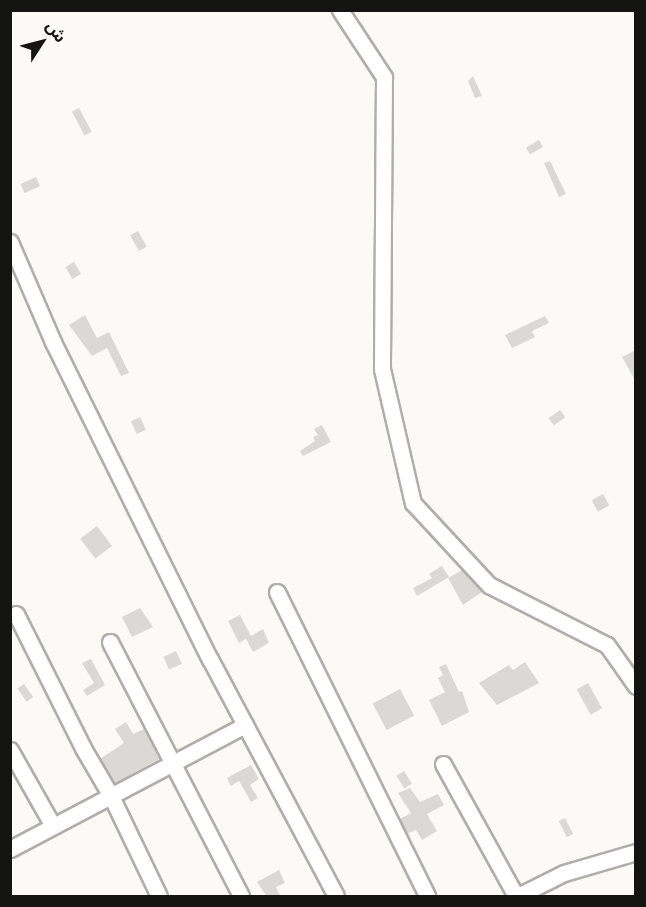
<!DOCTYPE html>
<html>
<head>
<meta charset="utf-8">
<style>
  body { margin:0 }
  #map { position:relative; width:646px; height:907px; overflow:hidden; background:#fbfaf6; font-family:Mulish,"Noto Sans Arabic",sans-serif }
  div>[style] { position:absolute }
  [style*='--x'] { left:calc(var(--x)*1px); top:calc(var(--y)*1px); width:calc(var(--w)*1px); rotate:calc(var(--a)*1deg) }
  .building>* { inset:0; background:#dad9d6; transform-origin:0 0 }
  .roads { filter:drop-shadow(2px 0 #afaeaa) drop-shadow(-2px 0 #afaeaa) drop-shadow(0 2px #afaeaa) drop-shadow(0 -2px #afaeaa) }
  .minor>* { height:15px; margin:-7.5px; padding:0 7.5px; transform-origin:7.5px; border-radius:7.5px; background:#fff }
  span { translate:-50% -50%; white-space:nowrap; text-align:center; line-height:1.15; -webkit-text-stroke:4.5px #fbfaf6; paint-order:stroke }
  .frame { position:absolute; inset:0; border:12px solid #141412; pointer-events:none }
  .north { position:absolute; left:12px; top:12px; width:60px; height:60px; -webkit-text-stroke:4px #fbfaf6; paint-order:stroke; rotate:54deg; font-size:16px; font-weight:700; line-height:24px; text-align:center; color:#141412 }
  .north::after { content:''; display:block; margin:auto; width:21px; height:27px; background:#141412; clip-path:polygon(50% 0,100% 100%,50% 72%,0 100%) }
</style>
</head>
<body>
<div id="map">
  <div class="building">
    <i style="clip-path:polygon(473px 76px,482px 96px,475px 98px,468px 81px)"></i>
    <i style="left:79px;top:108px;width:27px;height:8px;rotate:62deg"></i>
    <i style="left:539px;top:140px;width:8px;height:15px;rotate:60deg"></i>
    <i style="clip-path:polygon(550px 161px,566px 194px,559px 197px,544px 163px)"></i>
    <i style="left:36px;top:177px;width:10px;height:17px;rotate:66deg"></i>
    <i style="left:138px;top:231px;width:18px;height:9px;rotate:61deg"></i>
    <i style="left:74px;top:262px;width:14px;height:10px;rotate:60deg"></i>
    <i style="clip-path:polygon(85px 315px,97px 338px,109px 332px,129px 373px,121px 376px,107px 348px,92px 356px,69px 325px)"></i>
    <i style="clip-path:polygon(545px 316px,549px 323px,532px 331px,535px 337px,512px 348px,505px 335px)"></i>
    <i style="clip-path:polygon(636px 350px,636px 382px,622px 357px)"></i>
    <i style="left:560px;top:410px;width:9px;height:14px;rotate:54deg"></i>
    <i style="left:140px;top:417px;width:14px;height:10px;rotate:65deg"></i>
    <i style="clip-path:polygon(322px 425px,331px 442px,303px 456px,300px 451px,315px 441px,313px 437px,318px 435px,314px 429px)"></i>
    <i style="left:603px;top:494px;width:13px;height:13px;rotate:61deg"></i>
    <i style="left:97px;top:526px;width:25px;height:21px;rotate:53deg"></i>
    <i style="clip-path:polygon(442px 566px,449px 577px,417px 596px,413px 588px,432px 578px,429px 574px)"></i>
    <i style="clip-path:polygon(462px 570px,482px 592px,463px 605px,448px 578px)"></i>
    <i style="clip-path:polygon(140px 608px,153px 627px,132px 637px,122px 617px)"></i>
    <i style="clip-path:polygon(240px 615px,251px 636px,263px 629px,269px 643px,253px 652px,246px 639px,239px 643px,228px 621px)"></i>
    <i style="left:176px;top:651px;width:14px;height:14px;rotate:65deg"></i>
    <i style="clip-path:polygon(91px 659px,105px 685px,87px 696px,83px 690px,94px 683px,82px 663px)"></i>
    <i style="clip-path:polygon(525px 662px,539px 683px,497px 705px,479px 683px,509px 665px,513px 670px)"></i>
    <i style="clip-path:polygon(446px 664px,459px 692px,462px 691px,469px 712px,442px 726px,429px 700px,445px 692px,438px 678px,443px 675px,439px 667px)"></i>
    <i style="left:588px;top:683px;width:29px;height:13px;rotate:61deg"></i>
    <i style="left:24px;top:684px;width:16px;height:8px;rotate:55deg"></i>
    <i style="left:400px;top:689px;width:30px;height:31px;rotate:62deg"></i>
    <i style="clip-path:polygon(126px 722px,133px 734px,144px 729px,159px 759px,115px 783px,100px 759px,124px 743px,115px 729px)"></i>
    <i style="clip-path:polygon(251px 765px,259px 779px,250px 785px,258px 798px,251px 802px,239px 781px,231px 786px,227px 778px)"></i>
    <i style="left:404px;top:771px;width:15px;height:9px;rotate:58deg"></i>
    <i style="clip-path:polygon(410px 788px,420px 802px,438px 794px,444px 805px,427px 814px,437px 831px,422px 840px,416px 830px,407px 834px,400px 819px,411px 813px,398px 793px)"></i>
    <i style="left:565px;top:818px;width:18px;height:7px;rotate:63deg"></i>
    <i style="clip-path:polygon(279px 870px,285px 883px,276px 887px,281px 897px,267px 897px,257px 882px)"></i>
  </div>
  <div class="roads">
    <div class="minor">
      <i style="--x:340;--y:10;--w:80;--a:56.7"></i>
      <i style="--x:384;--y:77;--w:292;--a:90.4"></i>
      <i style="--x:382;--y:369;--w:138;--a:77"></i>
      <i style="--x:413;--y:503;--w:112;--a:47.2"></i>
      <i style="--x:489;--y:585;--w:132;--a:27"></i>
      <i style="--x:607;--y:645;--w:50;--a:54.7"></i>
      <i style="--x:10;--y:242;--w:109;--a:66.7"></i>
      <i style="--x:53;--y:342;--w:354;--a:63.7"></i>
      <i style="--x:210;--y:659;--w:268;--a:62"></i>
      <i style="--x:277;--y:592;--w:339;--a:63.7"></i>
      <i style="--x:16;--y:614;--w:150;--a:63.4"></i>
      <i style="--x:83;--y:748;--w:56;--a:59.7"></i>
      <i style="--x:111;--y:796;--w:111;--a:64.4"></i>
      <i style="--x:110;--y:642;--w:286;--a:62.7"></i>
      <i style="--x:10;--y:750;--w:87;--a:60.5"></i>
      <i style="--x:443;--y:764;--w:151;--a:61.1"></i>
      <i style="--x:10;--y:849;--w:266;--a:-27.8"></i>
      <i style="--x:518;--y:896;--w:51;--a:-26.6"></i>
      <i style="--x:564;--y:873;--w:75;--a:-16.3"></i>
    </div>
  </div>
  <div class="frame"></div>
  <div class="north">ش</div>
</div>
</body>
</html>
